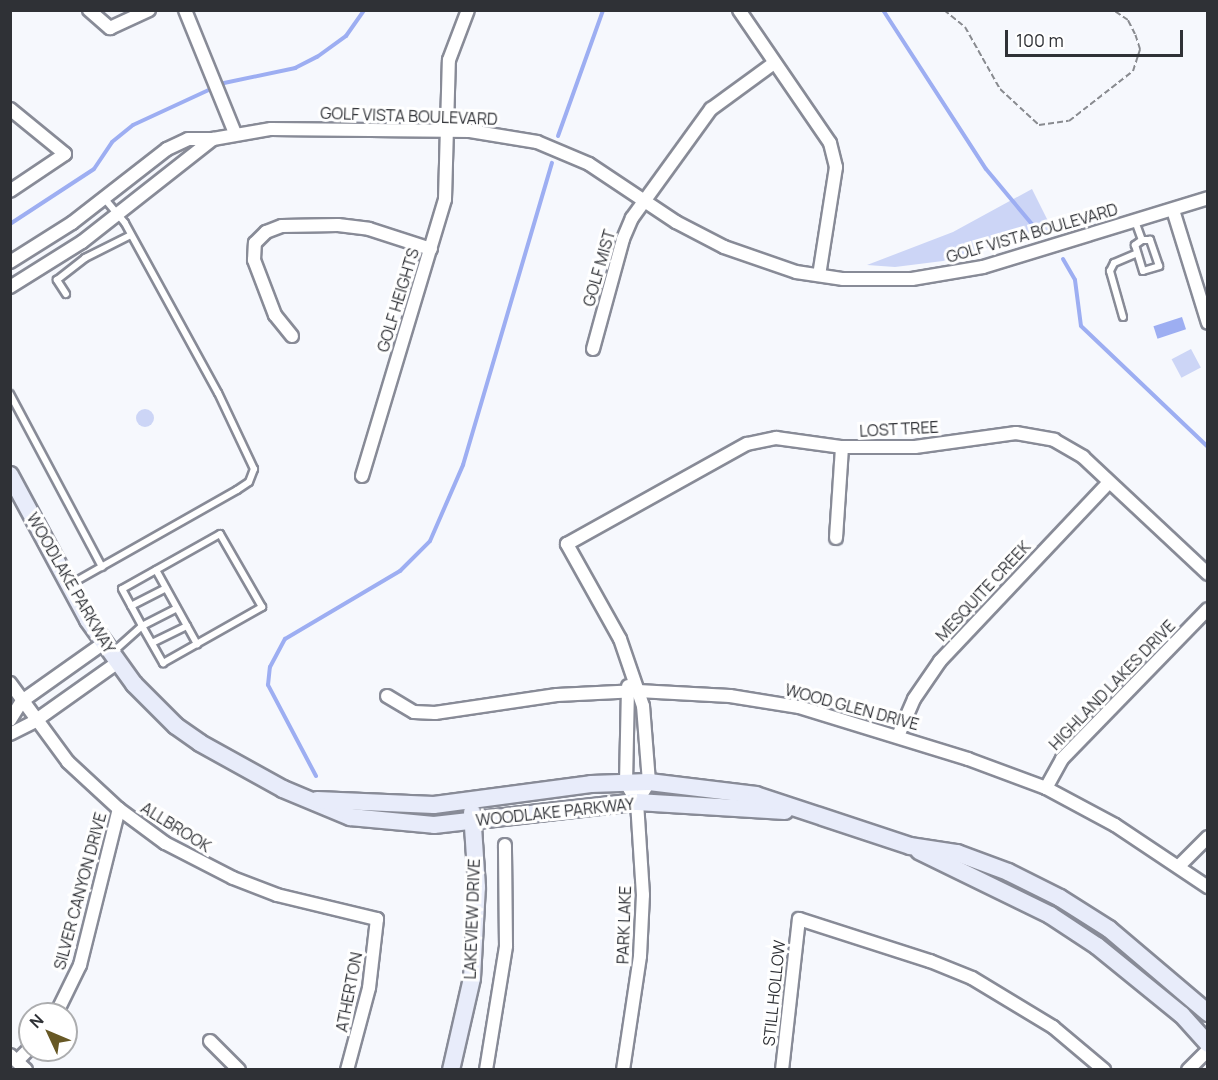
<!DOCTYPE html>
<html>
<head>
<meta charset="utf-8">
<style>
  body { margin:0 }
  #map { position:relative; width:1218px; height:1080px; overflow:hidden; background:#f6f8fd; font-family:Manrope,sans-serif }
  div>[style] { position:absolute }
  [style*='--x'] { left:calc(var(--x)*1px); top:calc(var(--y)*1px); width:calc(var(--w)*1px); rotate:calc(var(--a)*1deg) }
  .green>* { inset:0; background:#ccd5f6; transform-origin:0 0 }
  .round { border-radius:50% }
  .water>* { inset:0; background:#9daef2; transform-origin:0 0 }
  .stream>* { height:4px; margin:-2px; padding:0 2px; transform-origin:2px; border-radius:2px; background:#9daef2 }
  .path>* { height:2px; margin-top:-1px; transform-origin:0; background:repeating-linear-gradient(90deg,#898b90 0 6px,transparent 0 9px) }
  .roads { filter:drop-shadow(2px 0 #888b97) drop-shadow(-2px 0 #888b97) drop-shadow(0 2px #888b97) drop-shadow(0 -2px #888b97) }
  .lane>* { height:6px; margin:-3px; padding:0 3px; transform-origin:3px; border-radius:3px; background:#fff }
  .street>* { height:12px; margin:-6px; padding:0 6px; transform-origin:6px; border-radius:6px; background:#fff }
  .secondary>* { height:16px; margin:-8px; padding:0 8px; transform-origin:8px; border-radius:8px; background:#e8ecfa }
  span { translate:-50% -50%; white-space:nowrap; text-align:center; line-height:1.15; -webkit-text-stroke:6px #fff; paint-order:stroke }
  .street-label { font-size:16px; color:#2f3136 }
  .frame { position:absolute; inset:0; border:12px solid #2f3136; pointer-events:none }
  .north { position:absolute; left:18px; top:1002px; width:60px; height:60px; box-sizing:border-box; background:#fff; border:2px solid #acadaf; border-radius:50%; rotate:314deg; font-size:16px; font-weight:700; line-height:24px; text-align:center; color:#2f3136 }
  .north::after { content:''; display:block; margin:auto; width:21px; height:27px; background:#675825; clip-path:polygon(50% 0,100% 100%,50% 72%,0 100%) }
  .scale { position:absolute; left:1005px; top:30px; width:178px; height:27px; box-sizing:border-box; border:3px solid #2f3136; border-top:0; padding-left:8px; font-size:18px; line-height:21px; white-space:nowrap; color:#2f3136; -webkit-text-stroke:4px #fff; paint-order:stroke }
</style>
</head>
<body>
<div id="map">
  <div class="green">
    <i style="clip-path:polygon(1032px 189px,1052px 229px,943px 261px,895px 267px,867px 265px,953px 232px)"></i>
    <i style="left:1191px;top:349px;width:21px;height:22px;rotate:62deg"></i>
    <i class="round" style="left:136px;top:409px;width:18px;height:18px"></i>
  </div>
  <div class="water">
    <i style="left:1182px;top:317px;width:13px;height:30px;rotate:72deg"></i>
  </div>
  <div class="stream">
    <i style="--x:883;--y:10;--w:189;--a:57.1"></i>
    <i style="--x:986;--y:169;--w:86;--a:50.2"></i>
    <i style="--x:558;--y:136;--w:134;--a:-70.3"></i>
    <i style="--x:10;--y:224;--w:100;--a:-33.2"></i>
    <i style="--x:94;--y:169;--w:32;--a:-56"></i>
    <i style="--x:112;--y:142;--w:27;--a:-39"></i>
    <i style="--x:133;--y:125;--w:100;--a:-24.8"></i>
    <i style="--x:224;--y:83;--w:73;--a:-11.9"></i>
    <i style="--x:295;--y:68;--w:25;--a:-27"></i>
    <i style="--x:317;--y:57;--w:36;--a:-36"></i>
    <i style="--x:346;--y:36;--w:32;--a:-55"></i>
    <i style="--x:1063;--y:259;--w:24;--a:60"></i>
    <i style="--x:1075;--y:280;--w:46;--a:82.6"></i>
    <i style="--x:1081;--y:326;--w:175;--a:43.6"></i>
    <i style="--x:316;--y:776;--w:103;--a:-117.8"></i>
    <i style="--x:268;--y:685;--w:18;--a:-84"></i>
    <i style="--x:270;--y:667;--w:32;--a:-62"></i>
    <i style="--x:285;--y:639;--w:134;--a:-30.6"></i>
    <i style="--x:400;--y:571;--w:42;--a:-45"></i>
    <i style="--x:430;--y:541;--w:83;--a:-66.5"></i>
    <i style="--x:463;--y:465;--w:315;--a:-73.6"></i>
  </div>
  <div class="path">
    <i style="--x:944;--y:10;--w:27;--a:39"></i>
    <i style="--x:965;--y:27;--w:71;--a:60.6"></i>
    <i style="--x:1000;--y:89;--w:53;--a:42.7"></i>
    <i style="--x:1039;--y:125;--w:30;--a:-8"></i>
    <i style="--x:1069;--y:121;--w:81;--a:-38"></i>
    <i style="--x:1133;--y:71;--w:23;--a:-72"></i>
    <i style="--x:1140;--y:49;--w:16;--a:-108"></i>
    <i style="--x:1135;--y:34;--w:16;--a:-117"></i>
    <i style="--x:1128;--y:20;--w:18;--a:-146"></i>
  </div>
  <div class="roads">
    <div class="lane">
      <i style="--x:1135;--y:221;--w:20;--a:70"></i>
      <i style="--x:1142;--y:240;--w:9;--a:144"></i>
      <i style="--x:1135;--y:245;--w:27;--a:73"></i>
      <i style="--x:1143;--y:271;--w:17;--a:-17"></i>
      <i style="--x:1159;--y:266;--w:28;--a:-109"></i>
      <i style="--x:1150;--y:240;--w:8;--a:180"></i>
      <i style="--x:66;--y:294;--w:17;--a:-123"></i>
      <i style="--x:57;--y:280;--w:36;--a:-38"></i>
      <i style="--x:85;--y:258;--w:51;--a:-26.6"></i>
      <i style="--x:1123;--y:317;--w:48;--a:-105.8"></i>
      <i style="--x:1110;--y:271;--w:9;--a:-63"></i>
      <i style="--x:1114;--y:263;--w:25;--a:-23"></i>
      <i style="--x:10;--y:394;--w:196;--a:62"></i>
      <i style="--x:156;--y:570;--w:85;--a:61"></i>
      <i style="--x:71;--y:584;--w:191;--a:-29.5"></i>
      <i style="--x:237;--y:490;--w:14;--a:-34"></i>
      <i style="--x:249;--y:482;--w:14;--a:-69"></i>
      <i style="--x:254;--y:469;--w:84;--a:-115.3"></i>
      <i style="--x:218;--y:393;--w:194;--a:-118.7"></i>
      <i style="--x:125;--y:223;--w:33;--a:-130"></i>
      <i style="--x:131;--y:606;--w:39;--a:-27"></i>
      <i style="--x:152;--y:643;--w:39;--a:-26"></i>
      <i style="--x:113;--y:652;--w:39;--a:-42"></i>
      <i style="--x:142;--y:626;--w:43;--a:60.4"></i>
      <i style="--x:163;--y:663;--w:114;--a:-29.5"></i>
      <i style="--x:262;--y:607;--w:84;--a:-119.9"></i>
      <i style="--x:220;--y:534;--w:112;--a:150.7"></i>
      <i style="--x:122;--y:589;--w:42;--a:61.6"></i>
      <i style="--x:142;--y:626;--w:39;--a:-27"></i>
    </div>
    <div class="street">
      <i style="--x:89;--y:10;--w:28;--a:41"></i>
      <i style="--x:110;--y:28;--w:43;--a:-24.8"></i>
      <i style="--x:185;--y:10;--w:133;--a:67.9"></i>
      <i style="--x:739;--y:10;--w:161;--a:55.6"></i>
      <i style="--x:830;--y:143;--w:25;--a:76"></i>
      <i style="--x:836;--y:167;--w:109;--a:98.9"></i>
      <i style="--x:10;--y:109;--w:71;--a:39.3"></i>
      <i style="--x:65;--y:154;--w:66;--a:146.1"></i>
      <i style="--x:1173;--y:210;--w:118;--a:72.8"></i>
      <i style="--x:10;--y:262;--w:73;--a:-32.2"></i>
      <i style="--x:72;--y:223;--w:120;--a:-37.9"></i>
      <i style="--x:167;--y:149;--w:23;--a:-25"></i>
      <i style="--x:188;--y:139;--w:25;--a:0"></i>
      <i style="--x:213;--y:139;--w:59;--a:-9.8"></i>
      <i style="--x:271;--y:129;--w:199;--a:0.6"></i>
      <i style="--x:470;--y:131;--w:68;--a:9.3"></i>
      <i style="--x:537;--y:142;--w:56;--a:22.9"></i>
      <i style="--x:589;--y:164;--w:105;--a:33.7"></i>
      <i style="--x:676;--y:222;--w:54;--a:27.5"></i>
      <i style="--x:724;--y:247;--w:76;--a:19.1"></i>
      <i style="--x:796;--y:272;--w:48;--a:8.5"></i>
      <i style="--x:843;--y:279;--w:69;--a:0"></i>
      <i style="--x:912;--y:279;--w:72;--a:-9.6"></i>
      <i style="--x:983;--y:267;--w:235;--a:-17"></i>
      <i style="--x:10;--y:287;--w:85;--a:-32"></i>
      <i style="--x:82;--y:242;--w:167;--a:-38.2"></i>
      <i style="--x:292;--y:336;--w:27;--a:-129"></i>
      <i style="--x:275;--y:315;--w:59;--a:-110.9"></i>
      <i style="--x:254;--y:260;--w:17;--a:-87"></i>
      <i style="--x:255;--y:243;--w:16;--a:-45"></i>
      <i style="--x:266;--y:232;--w:17;--a:-21"></i>
      <i style="--x:282;--y:226;--w:56;--a:-1"></i>
      <i style="--x:338;--y:225;--w:31;--a:7"></i>
      <i style="--x:369;--y:229;--w:65;--a:17.9"></i>
      <i style="--x:593;--y:349;--w:114;--a:-74.7"></i>
      <i style="--x:623;--y:239;--w:23;--a:-67"></i>
      <i style="--x:632;--y:218;--w:135;--a:-54.1"></i>
      <i style="--x:711;--y:109;--w:78;--a:-36.1"></i>
      <i style="--x:362;--y:476;--w:289;--a:-73.3"></i>
      <i style="--x:445;--y:199;--w:139;--a:-88.4"></i>
      <i style="--x:449;--y:60;--w:53;--a:-69.2"></i>
      <i style="--x:836;--y:538;--w:91;--a:-86.2"></i>
      <i style="--x:10;--y:683;--w:98;--a:53.7"></i>
      <i style="--x:68;--y:762;--w:69;--a:42.7"></i>
      <i style="--x:119;--y:809;--w:57;--a:36.5"></i>
      <i style="--x:165;--y:843;--w:76;--a:27.2"></i>
      <i style="--x:233;--y:878;--w:47;--a:21.1"></i>
      <i style="--x:277;--y:895;--w:103;--a:13.5"></i>
      <i style="--x:377;--y:919;--w:69;--a:96.6"></i>
      <i style="--x:369;--y:988;--w:85;--a:105"></i>
      <i style="--x:387;--y:696;--w:31;--a:31"></i>
      <i style="--x:414;--y:712;--w:21;--a:3"></i>
      <i style="--x:435;--y:713;--w:123;--a:-8.4"></i>
      <i style="--x:557;--y:695;--w:81;--a:-2.8"></i>
      <i style="--x:638;--y:691;--w:92;--a:3.1"></i>
      <i style="--x:730;--y:696;--w:70;--a:9.1"></i>
      <i style="--x:799;--y:707;--w:177;--a:17.1"></i>
      <i style="--x:968;--y:759;--w:83;--a:20.4"></i>
      <i style="--x:1046;--y:788;--w:78;--a:28.2"></i>
      <i style="--x:1115;--y:825;--w:112;--a:33.7"></i>
      <i style="--x:10;--y:720;--w:22;--a:-58"></i>
      <i style="--x:22;--y:701;--w:100;--a:-35.3"></i>
      <i style="--x:10;--y:734;--w:28;--a:-27"></i>
      <i style="--x:35;--y:721;--w:100;--a:-35.3"></i>
      <i style="--x:898;--y:736;--w:40;--a:-66.6"></i>
      <i style="--x:914;--y:699;--w:46;--a:-55.6"></i>
      <i style="--x:940;--y:661;--w:246;--a:-46.6"></i>
      <i style="--x:1046;--y:788;--w:33;--a:-61"></i>
      <i style="--x:1062;--y:759;--w:209;--a:-45.8"></i>
      <i style="--x:637;--y:802;--w:23;--a:-59"></i>
      <i style="--x:649;--y:782;--w:76;--a:-94.5"></i>
      <i style="--x:643;--y:706;--w:71;--a:-108.9"></i>
      <i style="--x:620;--y:639;--w:109;--a:-119.2"></i>
      <i style="--x:567;--y:544;--w:206;--a:-29.1"></i>
      <i style="--x:747;--y:444;--w:30;--a:-12"></i>
      <i style="--x:776;--y:438;--w:67;--a:7.8"></i>
      <i style="--x:842;--y:447;--w:73;--a:0"></i>
      <i style="--x:915;--y:447;--w:102;--a:-7.9"></i>
      <i style="--x:1016;--y:433;--w:39;--a:10"></i>
      <i style="--x:1054;--y:440;--w:34;--a:30"></i>
      <i style="--x:1083;--y:457;--w:171;--a:43.1"></i>
      <i style="--x:1179;--y:866;--w:41;--a:-45"></i>
      <i style="--x:56;--y:1014;--w:55;--a:-63.9"></i>
      <i style="--x:80;--y:965;--w:161;--a:-76"></i>
      <i style="--x:210;--y:1041;--w:41;--a:45"></i>
      <i style="--x:10;--y:1055;--w:22;--a:43"></i>
      <i style="--x:17;--y:1061;--w:18;--a:-45"></i>
      <i style="--x:486;--y:1070;--w:126;--a:-80.8"></i>
      <i style="--x:506;--y:946;--w:101;--a:-90.6"></i>
      <i style="--x:623;--y:1070;--w:115;--a:-81.5"></i>
      <i style="--x:640;--y:956;--w:61;--a:-87.2"></i>
      <i style="--x:643;--y:895;--w:93;--a:-93.7"></i>
      <i style="--x:637;--y:802;--w:22;--a:-120"></i>
      <i style="--x:626;--y:783;--w:97;--a:-88.8"></i>
      <i style="--x:782;--y:1070;--w:152;--a:-83.6"></i>
      <i style="--x:799;--y:919;--w:138;--a:17.8"></i>
      <i style="--x:930;--y:961;--w:45;--a:22"></i>
      <i style="--x:972;--y:978;--w:95;--a:31.2"></i>
      <i style="--x:1053;--y:1027;--w:67;--a:40.1"></i>
      <i style="--x:1188;--y:1070;--w:28;--a:-45"></i>
    </div>
    <div class="secondary">
      <i style="--x:10;--y:475;--w:165;--a:61.7"></i>
      <i style="--x:88;--y:620;--w:79;--a:54.3"></i>
      <i style="--x:134;--y:684;--w:59;--a:45"></i>
      <i style="--x:176;--y:726;--w:29;--a:35"></i>
      <i style="--x:200;--y:743;--w:95;--a:29"></i>
      <i style="--x:283;--y:789;--w:73;--a:22.7"></i>
      <i style="--x:350;--y:817;--w:84;--a:5.4"></i>
      <i style="--x:434;--y:825;--w:204;--a:-6.5"></i>
      <i style="--x:637;--y:802;--w:148;--a:3.5"></i>
      <i style="--x:317;--y:800;--w:117;--a:2.4"></i>
      <i style="--x:434;--y:805;--w:158;--a:-7.6"></i>
      <i style="--x:591;--y:784;--w:58;--a:-2"></i>
      <i style="--x:649;--y:782;--w:108;--a:6.9"></i>
      <i style="--x:756;--y:795;--w:162;--a:18.3"></i>
      <i style="--x:910;--y:846;--w:48;--a:8.5"></i>
      <i style="--x:957;--y:853;--w:54;--a:20.4"></i>
      <i style="--x:1008;--y:872;--w:58;--a:26.6"></i>
      <i style="--x:1060;--y:898;--w:58;--a:32.3"></i>
      <i style="--x:1109;--y:929;--w:130;--a:40.3"></i>
      <i style="--x:919;--y:851;--w:146;--a:26"></i>
      <i style="--x:1050;--y:915;--w:56;--a:33.4"></i>
      <i style="--x:1097;--y:946;--w:109;--a:39.1"></i>
      <i style="--x:1182;--y:1015;--w:39;--a:48"></i>
      <i style="--x:451;--y:1070;--w:94;--a:-77.1"></i>
      <i style="--x:472;--y:978;--w:91;--a:-86.9"></i>
      <i style="--x:477;--y:887;--w:75;--a:-93.8"></i>
    </div>
  </div>
  <div class="street-label">
    <span style="left:409px;top:116px;rotate:2deg">GOLF VISTA BOULEVARD</span>
    <span style="left:1032px;top:233px;rotate:-16deg">GOLF VISTA BOULEVARD</span>
    <span style="left:599px;top:268px;rotate:-74deg">GOLF MIST</span>
    <span style="left:398px;top:300px;rotate:-73deg">GOLF HEIGHTS</span>
    <span style="left:899px;top:429px;rotate:-3deg">LOST TREE</span>
    <span style="left:71px;top:583px;rotate:60deg">WOODLAKE PARKWAY</span>
    <span style="left:983px;top:591px;rotate:-47deg">MESQUITE CREEK</span>
    <span style="left:1112px;top:685px;rotate:-46deg">HIGHLAND LAKES DRIVE</span>
    <span style="left:852px;top:707px;rotate:15deg">WOOD GLEN DRIVE</span>
    <span style="left:555px;top:812px;rotate:-6deg">WOODLAKE PARKWAY</span>
    <span style="left:176px;top:827px;rotate:32deg">ALLBROOK</span>
    <span style="left:80px;top:891px;rotate:-75deg">SILVER CANYON DRIVE</span>
    <span style="left:472px;top:919px;rotate:-88deg">LAKEVIEW DRIVE</span>
    <span style="left:624px;top:925px;rotate:-88deg">PARK LAKE</span>
    <span style="left:349px;top:992px;rotate:-79deg">ATHERTON</span>
    <span style="left:774px;top:993px;rotate:-84deg">STILL HOLLOW</span>
  </div>
  <div class="frame"></div>
  <div class="north">N</div>
  <div class="scale">100 m</div>
</div>
</body>
</html>
